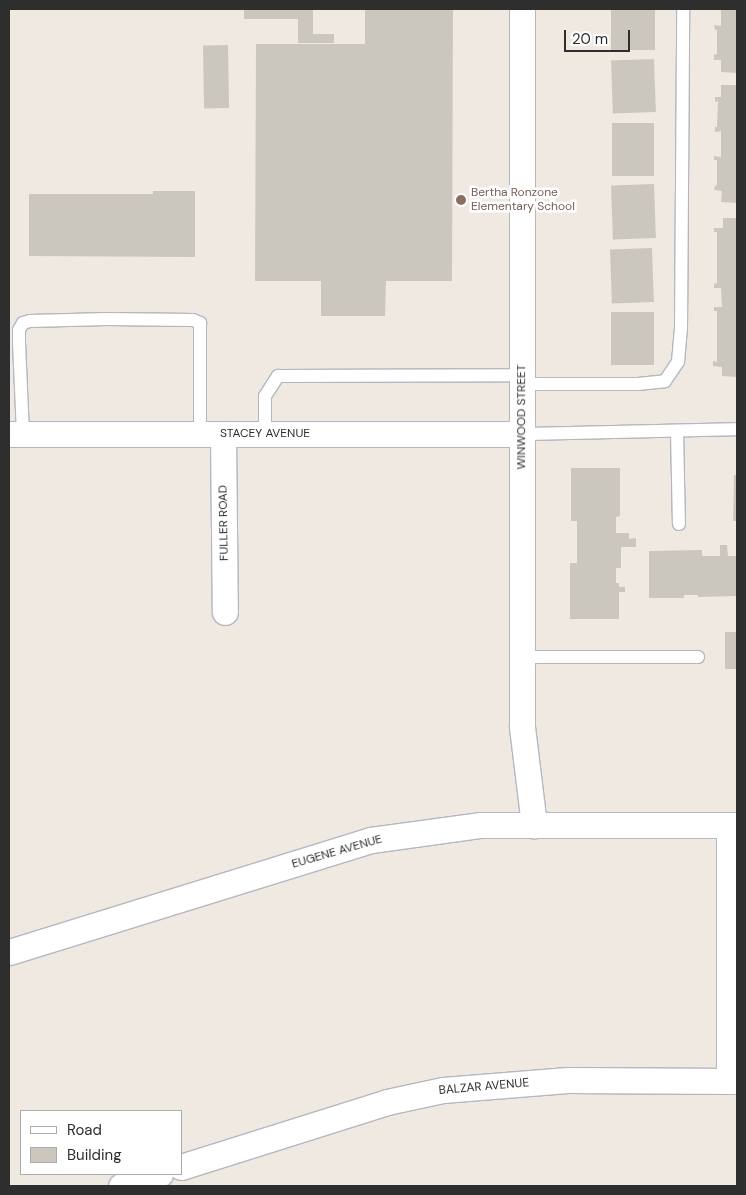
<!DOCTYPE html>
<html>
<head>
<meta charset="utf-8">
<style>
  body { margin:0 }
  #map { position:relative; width:746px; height:1195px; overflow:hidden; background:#efe9e1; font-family:"DM Sans",sans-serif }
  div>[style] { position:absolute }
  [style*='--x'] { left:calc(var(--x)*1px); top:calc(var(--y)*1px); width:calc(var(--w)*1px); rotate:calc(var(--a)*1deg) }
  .building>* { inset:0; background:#cbc7bf; transform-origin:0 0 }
  .roads { filter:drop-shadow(1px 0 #b4b7c1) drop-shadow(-1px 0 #b4b7c1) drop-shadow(0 1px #b4b7c1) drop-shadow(0 -1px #b4b7c1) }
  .lane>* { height:12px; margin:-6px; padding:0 6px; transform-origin:6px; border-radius:6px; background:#fff }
  .street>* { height:25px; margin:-12.5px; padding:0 12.5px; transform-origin:12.5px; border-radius:12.5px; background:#fff }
  .dots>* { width:14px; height:14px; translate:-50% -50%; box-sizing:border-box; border:2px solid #fff; border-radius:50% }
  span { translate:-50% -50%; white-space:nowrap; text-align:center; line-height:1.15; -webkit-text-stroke:5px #fff; paint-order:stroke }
  .education-label { font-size:12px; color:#785e54 }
  .left { translate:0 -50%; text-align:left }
  .street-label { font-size:12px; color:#2e2e2e }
  .frame { position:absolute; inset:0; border:10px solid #2e2e2e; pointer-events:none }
  .legend { position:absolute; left:20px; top:1110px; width:162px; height:65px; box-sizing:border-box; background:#fff; border:1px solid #ababab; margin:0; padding:6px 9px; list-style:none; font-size:15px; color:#2e2e2e }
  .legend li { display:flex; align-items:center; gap:10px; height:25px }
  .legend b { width:25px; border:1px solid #ababab }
  .scale { position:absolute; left:564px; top:30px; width:66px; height:22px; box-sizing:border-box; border:2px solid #2e2e2e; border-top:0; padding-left:6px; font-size:15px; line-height:18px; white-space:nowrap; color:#2e2e2e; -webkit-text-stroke:4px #fff; paint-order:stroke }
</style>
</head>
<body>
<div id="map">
  <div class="building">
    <i style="clip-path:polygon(244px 9px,313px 9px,313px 34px,334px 34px,334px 43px,298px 43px,298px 19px,244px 19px)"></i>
    <i style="clip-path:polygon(365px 9px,453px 9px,452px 281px,386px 281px,385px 316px,321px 316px,321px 281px,255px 281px,256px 44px,365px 44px)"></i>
    <i style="left:611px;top:9px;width:44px;height:41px"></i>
    <i style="clip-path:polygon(721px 9px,737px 9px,737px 73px,721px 72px,721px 60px,714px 60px,714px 55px,717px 54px,717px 30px,715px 30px,714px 25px,721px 26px)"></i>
    <i style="left:228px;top:45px;width:63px;height:25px;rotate:89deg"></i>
    <i style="left:654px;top:59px;width:53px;height:43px;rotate:88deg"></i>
    <i style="clip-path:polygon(721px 85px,737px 85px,737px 203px,721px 202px,722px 191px,714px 190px,715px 186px,717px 185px,717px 160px,714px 160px,714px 156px,721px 157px,721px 131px,715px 132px,715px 127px,717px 127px,718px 101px,715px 102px,715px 97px,721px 97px)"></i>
    <i style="left:612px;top:123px;width:42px;height:53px"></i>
    <i style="left:654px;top:184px;width:54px;height:43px;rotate:88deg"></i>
    <i style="clip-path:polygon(153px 191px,195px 191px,195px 257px,29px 256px,29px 194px,153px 194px)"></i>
    <i style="clip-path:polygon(723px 218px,737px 218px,737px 377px,722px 376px,722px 367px,713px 366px,713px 361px,717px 362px,717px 311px,714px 311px,714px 307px,722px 307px,721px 288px,714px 288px,714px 284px,717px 283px,717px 232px,714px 232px,714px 228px,723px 228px)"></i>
    <i style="left:652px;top:248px;width:54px;height:42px;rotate:88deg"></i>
    <i style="left:611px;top:312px;width:43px;height:53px"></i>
    <i style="clip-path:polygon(571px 468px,620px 468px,620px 516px,616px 517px,616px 533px,629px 533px,629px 539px,636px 538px,636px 547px,621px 547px,621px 568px,616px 568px,616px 583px,619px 583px,619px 587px,625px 587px,625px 592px,619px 592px,619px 619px,570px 619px,570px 563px,577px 563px,577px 521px,571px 521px)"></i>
    <i style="clip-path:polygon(734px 475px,737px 475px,737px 521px,733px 521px)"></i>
    <i style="clip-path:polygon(720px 545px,727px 545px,728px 556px,737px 556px,737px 596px,698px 597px,698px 595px,684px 595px,684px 598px,649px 598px,649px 551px,702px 550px,702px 556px,720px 556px)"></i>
    <i style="left:737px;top:632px;width:37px;height:12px;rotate:90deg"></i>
  </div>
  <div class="roads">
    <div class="lane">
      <i style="--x:522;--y:384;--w:116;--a:0"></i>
      <i style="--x:638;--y:384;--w:27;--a:-6"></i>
      <i style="--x:665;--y:381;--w:23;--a:-56"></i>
      <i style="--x:678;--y:362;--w:33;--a:-85"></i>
      <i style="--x:681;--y:329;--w:320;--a:-89.6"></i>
      <i style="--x:677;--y:431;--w:93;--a:88.8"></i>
      <i style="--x:23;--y:434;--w:90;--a:-92.5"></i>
      <i style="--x:19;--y:344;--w:14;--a:-90"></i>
      <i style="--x:19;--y:330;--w:8;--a:-60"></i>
      <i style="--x:23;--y:323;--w:7;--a:-16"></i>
      <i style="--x:30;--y:321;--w:77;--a:-1.5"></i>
      <i style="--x:107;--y:319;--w:86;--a:0.7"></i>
      <i style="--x:193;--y:320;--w:8;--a:23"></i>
      <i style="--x:200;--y:323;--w:111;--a:90"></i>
      <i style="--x:265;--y:434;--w:38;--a:-90"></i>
      <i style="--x:265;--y:396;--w:24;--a:-57"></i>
      <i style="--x:278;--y:376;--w:244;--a:-0.2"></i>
      <i style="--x:522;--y:434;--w:215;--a:-1.3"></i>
      <i style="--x:522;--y:657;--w:176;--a:0"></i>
    </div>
    <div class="street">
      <i style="--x:522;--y:9;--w:718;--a:90"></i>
      <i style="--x:522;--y:727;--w:99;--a:83"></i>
      <i style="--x:9;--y:434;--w:513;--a:0"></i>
      <i style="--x:223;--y:434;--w:178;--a:89.4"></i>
      <i style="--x:9;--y:952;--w:379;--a:-17.2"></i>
      <i style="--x:371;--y:840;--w:111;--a:-7.8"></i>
      <i style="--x:481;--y:825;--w:256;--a:0"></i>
      <i style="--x:729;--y:1081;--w:256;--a:-90"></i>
      <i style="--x:181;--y:1167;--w:216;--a:-17.5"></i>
      <i style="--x:387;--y:1102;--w:57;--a:-12.1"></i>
      <i style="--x:443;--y:1090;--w:125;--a:-4.6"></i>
      <i style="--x:568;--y:1080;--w:169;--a:0.3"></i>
      <i style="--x:121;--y:1186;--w:41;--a:-17.1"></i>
    </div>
  </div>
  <div class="dots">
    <i style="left:461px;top:200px;background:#8d6e63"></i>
  </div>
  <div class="education-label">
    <span class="left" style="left:471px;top:200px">Bertha Ronzone<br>Elementary School</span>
  </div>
  <div class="street-label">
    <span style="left:522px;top:417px;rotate:-90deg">WINWOOD STREET</span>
    <span style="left:265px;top:434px">STACEY AVENUE</span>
    <span style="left:224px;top:523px;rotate:-91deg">FULLER ROAD</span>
    <span style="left:337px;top:852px;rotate:-16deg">EUGENE AVENUE</span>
    <span style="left:484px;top:1087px;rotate:-5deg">BALZAR AVENUE</span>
  </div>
  <div class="frame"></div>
  <ul class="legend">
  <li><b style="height:6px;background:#fff"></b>Road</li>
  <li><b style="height:14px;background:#cbc7bf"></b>Building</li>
  </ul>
  <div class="scale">20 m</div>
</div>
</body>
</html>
